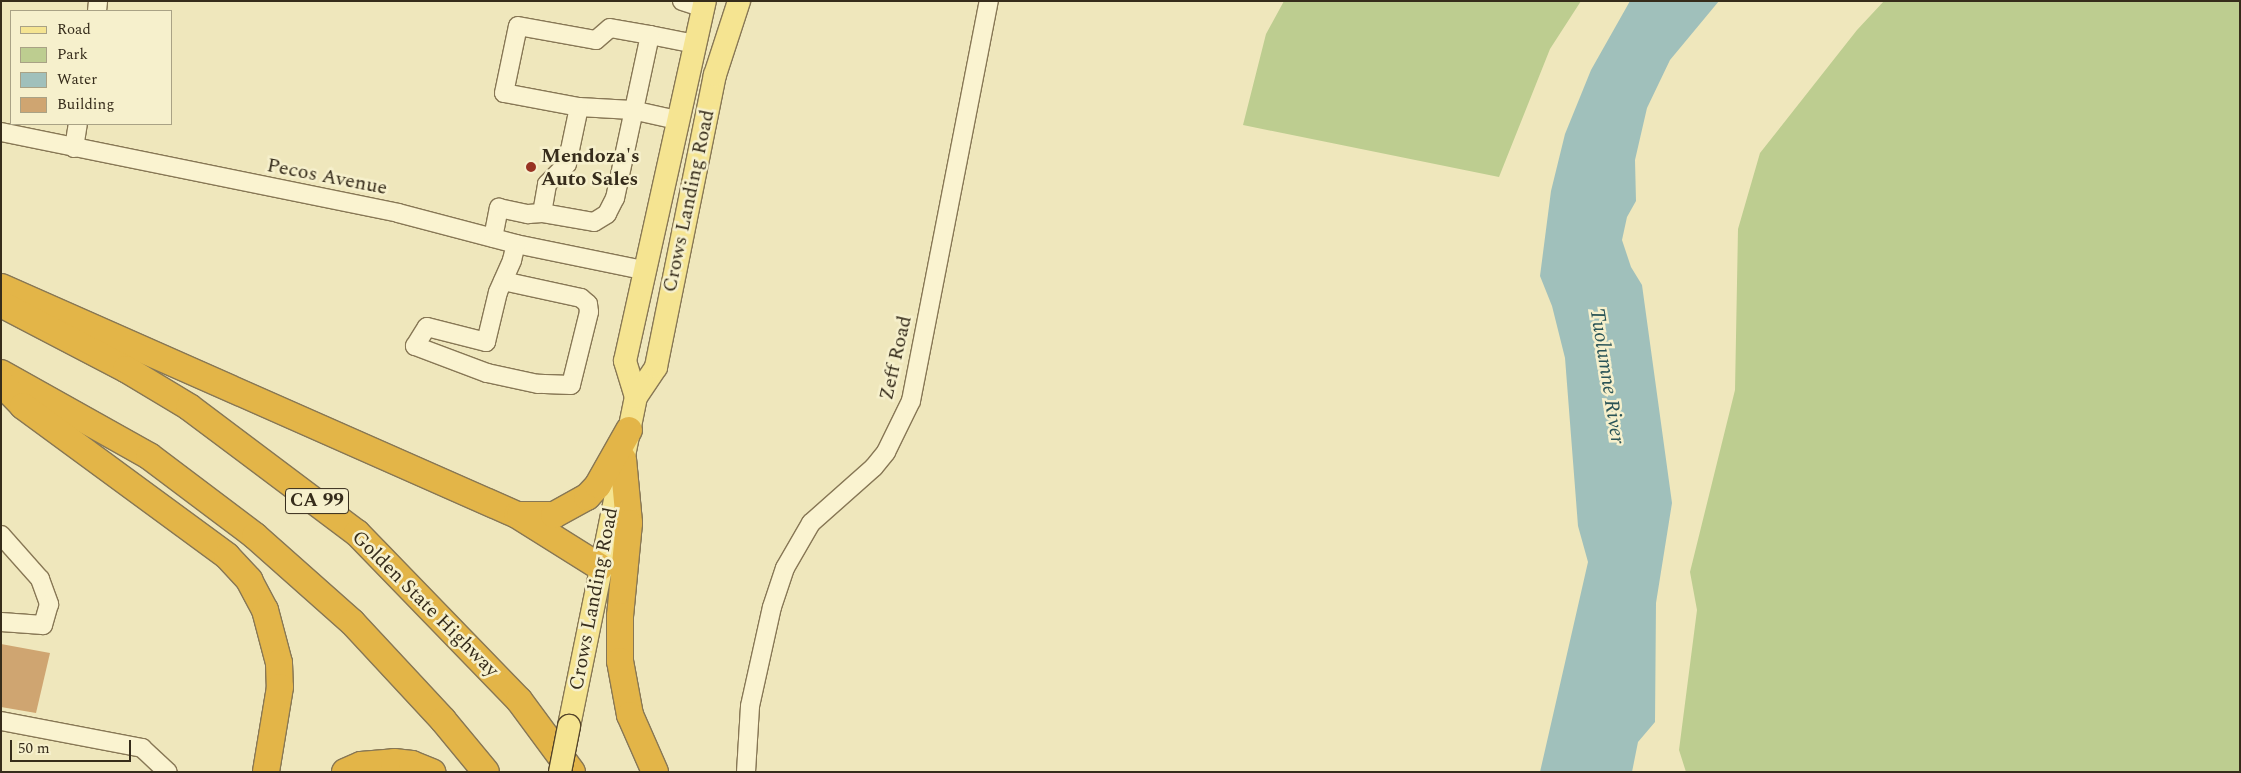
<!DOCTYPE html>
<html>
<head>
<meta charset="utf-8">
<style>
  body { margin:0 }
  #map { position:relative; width:2241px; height:773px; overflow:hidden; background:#efe7bc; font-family:Spectral,serif }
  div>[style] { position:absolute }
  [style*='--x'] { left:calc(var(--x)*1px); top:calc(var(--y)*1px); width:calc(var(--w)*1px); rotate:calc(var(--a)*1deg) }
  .green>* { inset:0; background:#bdcd90 }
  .water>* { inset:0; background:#a0c0bb }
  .building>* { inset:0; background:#cfa571 }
  .roads { filter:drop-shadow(1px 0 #877755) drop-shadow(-1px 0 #877755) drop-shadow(0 1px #877755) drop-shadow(0 -1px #877755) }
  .minor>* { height:18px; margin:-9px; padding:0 9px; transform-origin:9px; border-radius:9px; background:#faf3d0 }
  .major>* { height:22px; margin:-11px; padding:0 11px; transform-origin:11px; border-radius:11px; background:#f5e491 }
  .highway>* { height:26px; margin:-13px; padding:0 13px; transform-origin:13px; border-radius:13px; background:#e3b548 }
  .bridges { filter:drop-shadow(1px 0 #54442a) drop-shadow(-1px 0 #54442a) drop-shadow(0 1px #54442a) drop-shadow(0 -1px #54442a) }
  .major-bridge>* { height:22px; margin:-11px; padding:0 11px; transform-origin:11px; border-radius:11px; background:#f5e491 }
  .dots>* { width:14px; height:14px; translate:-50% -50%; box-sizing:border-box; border:2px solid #f6f0cc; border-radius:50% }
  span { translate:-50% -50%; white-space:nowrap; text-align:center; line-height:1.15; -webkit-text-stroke:5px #f6f0cc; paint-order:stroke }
  .shield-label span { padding:1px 4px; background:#f6f0cc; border:1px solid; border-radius:4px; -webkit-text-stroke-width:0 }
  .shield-label { font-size:19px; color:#362c1b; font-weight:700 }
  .poi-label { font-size:20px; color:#362c1b; font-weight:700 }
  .left { translate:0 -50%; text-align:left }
  .street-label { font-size:20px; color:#362c1b }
  .water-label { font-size:21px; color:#295356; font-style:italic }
  .frame { position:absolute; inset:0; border:2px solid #362c1b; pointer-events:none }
  .legend { position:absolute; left:10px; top:10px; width:162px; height:115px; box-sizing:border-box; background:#f6f0cc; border:1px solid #a9a285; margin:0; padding:6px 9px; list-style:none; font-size:15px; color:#362c1b }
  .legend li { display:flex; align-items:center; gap:10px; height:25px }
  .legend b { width:25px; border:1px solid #a9a285 }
  .scale { position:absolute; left:10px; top:740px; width:121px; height:22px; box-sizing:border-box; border:2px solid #362c1b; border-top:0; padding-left:6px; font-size:15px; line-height:18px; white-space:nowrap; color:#362c1b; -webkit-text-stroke:4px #f6f0cc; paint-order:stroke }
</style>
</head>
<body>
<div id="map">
  <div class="green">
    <i style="clip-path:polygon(1284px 1px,1581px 1px,1550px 49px,1499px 177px,1243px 125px,1266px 34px)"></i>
    <i style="clip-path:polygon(1884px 1px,2240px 1px,2240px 772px,1686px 772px,1679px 750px,1697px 610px,1690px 572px,1735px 390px,1738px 229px,1760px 153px,1857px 30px)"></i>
  </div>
  <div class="water">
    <i style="clip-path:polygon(1630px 1px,1719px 1px,1670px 60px,1647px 108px,1635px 160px,1636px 201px,1627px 217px,1622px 240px,1631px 267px,1642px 285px,1672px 503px,1656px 603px,1655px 722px,1638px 742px,1632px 772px,1540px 772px,1588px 562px,1578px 526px,1565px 358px,1552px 306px,1540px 276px,1551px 191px,1565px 134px,1591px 70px)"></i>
  </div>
  <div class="building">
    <i style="clip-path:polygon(1px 644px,50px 653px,36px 713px,1px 707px)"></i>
  </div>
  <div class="roads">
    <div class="minor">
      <i style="--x:682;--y:1;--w:22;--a:18"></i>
      <i style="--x:97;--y:11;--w:10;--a:-84"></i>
      <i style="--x:650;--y:35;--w:46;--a:11.3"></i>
      <i style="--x:579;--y:107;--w:53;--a:3.2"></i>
      <i style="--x:632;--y:110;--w:46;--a:12.5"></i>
      <i style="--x:1;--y:132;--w:405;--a:11.5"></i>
      <i style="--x:398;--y:213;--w:122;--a:14.7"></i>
      <i style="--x:516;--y:244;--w:130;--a:11.6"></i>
      <i style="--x:74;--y:148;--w:24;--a:-81"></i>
      <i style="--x:493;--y:238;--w:31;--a:-79"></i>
      <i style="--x:499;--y:208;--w:30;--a:12"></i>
      <i style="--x:528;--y:214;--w:14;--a:-4"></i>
      <i style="--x:542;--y:213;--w:29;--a:-80"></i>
      <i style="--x:547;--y:184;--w:28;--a:-45"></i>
      <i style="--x:567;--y:164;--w:58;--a:-78.1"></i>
      <i style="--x:579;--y:107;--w:76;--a:-169.4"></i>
      <i style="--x:504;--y:93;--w:68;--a:-78.2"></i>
      <i style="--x:518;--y:26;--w:79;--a:10.2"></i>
      <i style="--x:596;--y:40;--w:18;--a:-41"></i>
      <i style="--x:610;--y:28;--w:41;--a:9.9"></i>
      <i style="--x:650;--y:35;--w:167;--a:102.1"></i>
      <i style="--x:615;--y:198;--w:18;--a:117"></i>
      <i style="--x:607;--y:214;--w:15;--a:148"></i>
      <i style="--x:594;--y:222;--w:53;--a:-170.2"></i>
      <i style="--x:503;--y:281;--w:80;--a:12.3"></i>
      <i style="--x:581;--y:298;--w:9;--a:41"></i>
      <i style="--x:588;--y:304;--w:8;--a:83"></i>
      <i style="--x:589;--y:312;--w:75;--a:103.9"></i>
      <i style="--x:571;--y:385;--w:33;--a:-178"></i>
      <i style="--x:538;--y:384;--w:52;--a:-167.8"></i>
      <i style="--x:487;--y:373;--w:77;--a:-159.4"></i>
      <i style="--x:415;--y:346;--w:22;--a:-58"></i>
      <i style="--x:427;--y:327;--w:61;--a:14.3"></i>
      <i style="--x:486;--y:342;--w:51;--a:-76.5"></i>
      <i style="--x:498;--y:292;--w:35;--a:-66"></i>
      <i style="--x:512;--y:260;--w:16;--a:-76"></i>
      <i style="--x:1;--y:535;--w:59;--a:48.4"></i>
      <i style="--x:40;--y:579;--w:27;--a:70"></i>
      <i style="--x:49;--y:604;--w:22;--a:106"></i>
      <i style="--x:43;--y:625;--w:42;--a:-175.9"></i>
      <i style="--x:1;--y:721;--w:144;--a:10.8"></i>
      <i style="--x:142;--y:748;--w:35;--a:43"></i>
      <i style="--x:746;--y:772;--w:66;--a:-86.5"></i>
      <i style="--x:750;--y:706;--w:101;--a:-77.5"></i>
      <i style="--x:772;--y:607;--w:41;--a:-71.6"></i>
      <i style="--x:785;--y:568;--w:52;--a:-60"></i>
      <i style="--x:811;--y:523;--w:84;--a:-41.6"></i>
      <i style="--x:874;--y:467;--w:19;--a:-51"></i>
      <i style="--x:886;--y:452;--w:57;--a:-63.9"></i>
      <i style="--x:911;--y:401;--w:408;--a:-79"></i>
    </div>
    <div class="major">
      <i style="--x:636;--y:397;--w:38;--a:-107"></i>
      <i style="--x:625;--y:361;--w:369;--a:-77.5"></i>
      <i style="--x:569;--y:726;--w:336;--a:-78.5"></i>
      <i style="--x:636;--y:397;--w:36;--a:-56"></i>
      <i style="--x:656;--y:367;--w:298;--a:-78.6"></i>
      <i style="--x:715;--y:75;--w:78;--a:-72"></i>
    </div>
    <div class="highway">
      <i style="--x:1;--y:287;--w:564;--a:23.84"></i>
      <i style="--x:517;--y:515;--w:98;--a:32.1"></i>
      <i style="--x:1;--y:304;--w:141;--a:27.5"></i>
      <i style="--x:126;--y:369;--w:74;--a:31.1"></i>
      <i style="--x:189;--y:407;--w:210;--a:36.9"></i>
      <i style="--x:357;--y:533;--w:233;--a:45.9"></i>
      <i style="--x:519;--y:700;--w:89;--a:53.6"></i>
      <i style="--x:1;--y:373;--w:170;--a:29.3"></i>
      <i style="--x:149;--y:456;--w:133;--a:37"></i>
      <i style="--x:255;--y:536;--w:130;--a:41.6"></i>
      <i style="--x:352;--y:622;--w:134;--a:47.1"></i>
      <i style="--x:443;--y:720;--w:67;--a:50.4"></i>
      <i style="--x:1;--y:383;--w:32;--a:46"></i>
      <i style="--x:23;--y:406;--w:253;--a:36.3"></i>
      <i style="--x:227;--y:556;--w:33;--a:47"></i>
      <i style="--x:249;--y:580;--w:34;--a:62"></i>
      <i style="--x:265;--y:610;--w:55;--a:75.2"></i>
      <i style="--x:279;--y:663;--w:24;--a:88"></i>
      <i style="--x:280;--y:687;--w:86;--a:99.4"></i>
      <i style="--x:623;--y:459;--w:64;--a:84.6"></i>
      <i style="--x:629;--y:523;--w:93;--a:95.5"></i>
      <i style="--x:620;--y:616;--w:45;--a:90"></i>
      <i style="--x:620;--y:661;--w:55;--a:79.5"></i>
      <i style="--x:630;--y:715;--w:62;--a:66.3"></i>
      <i style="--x:520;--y:515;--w:34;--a:0"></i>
      <i style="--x:554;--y:515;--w:38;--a:-29"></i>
      <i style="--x:587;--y:497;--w:16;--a:-47"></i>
      <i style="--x:598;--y:485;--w:63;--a:-60.6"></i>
      <i style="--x:345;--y:772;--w:17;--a:-24"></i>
      <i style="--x:361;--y:765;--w:33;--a:-5"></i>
      <i style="--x:394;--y:762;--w:18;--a:6"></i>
      <i style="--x:412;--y:764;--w:22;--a:22"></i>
    </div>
  </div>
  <div class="bridges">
    <div class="major-bridge">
      <i style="--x:560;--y:772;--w:47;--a:-78.9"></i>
    </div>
  </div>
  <div class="dots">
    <i style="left:531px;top:167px;background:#983323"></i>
  </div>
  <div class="shield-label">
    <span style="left:317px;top:501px">CA 99</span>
  </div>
  <div class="poi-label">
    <span class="left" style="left:541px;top:168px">Mendoza's<br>Auto Sales</span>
  </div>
  <div class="street-label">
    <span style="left:327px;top:177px;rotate:11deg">Pecos Avenue</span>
    <span style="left:689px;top:201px;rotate:-78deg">Crows Landing Road</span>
    <span style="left:896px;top:358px;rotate:-77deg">Zeff Road</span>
    <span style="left:594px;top:599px;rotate:-79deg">Crows Landing Road</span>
    <span style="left:425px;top:604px;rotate:45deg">Golden State Highway</span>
  </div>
  <div class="water-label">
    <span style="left:1607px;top:376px;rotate:81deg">Tuolumne River</span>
  </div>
  <div class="frame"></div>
  <ul class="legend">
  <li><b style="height:6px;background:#f5e491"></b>Road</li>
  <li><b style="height:14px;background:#bdcd90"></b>Park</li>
  <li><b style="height:14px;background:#a0c0bb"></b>Water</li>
  <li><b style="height:14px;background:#cfa571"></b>Building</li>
  </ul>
  <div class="scale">50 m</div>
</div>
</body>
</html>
